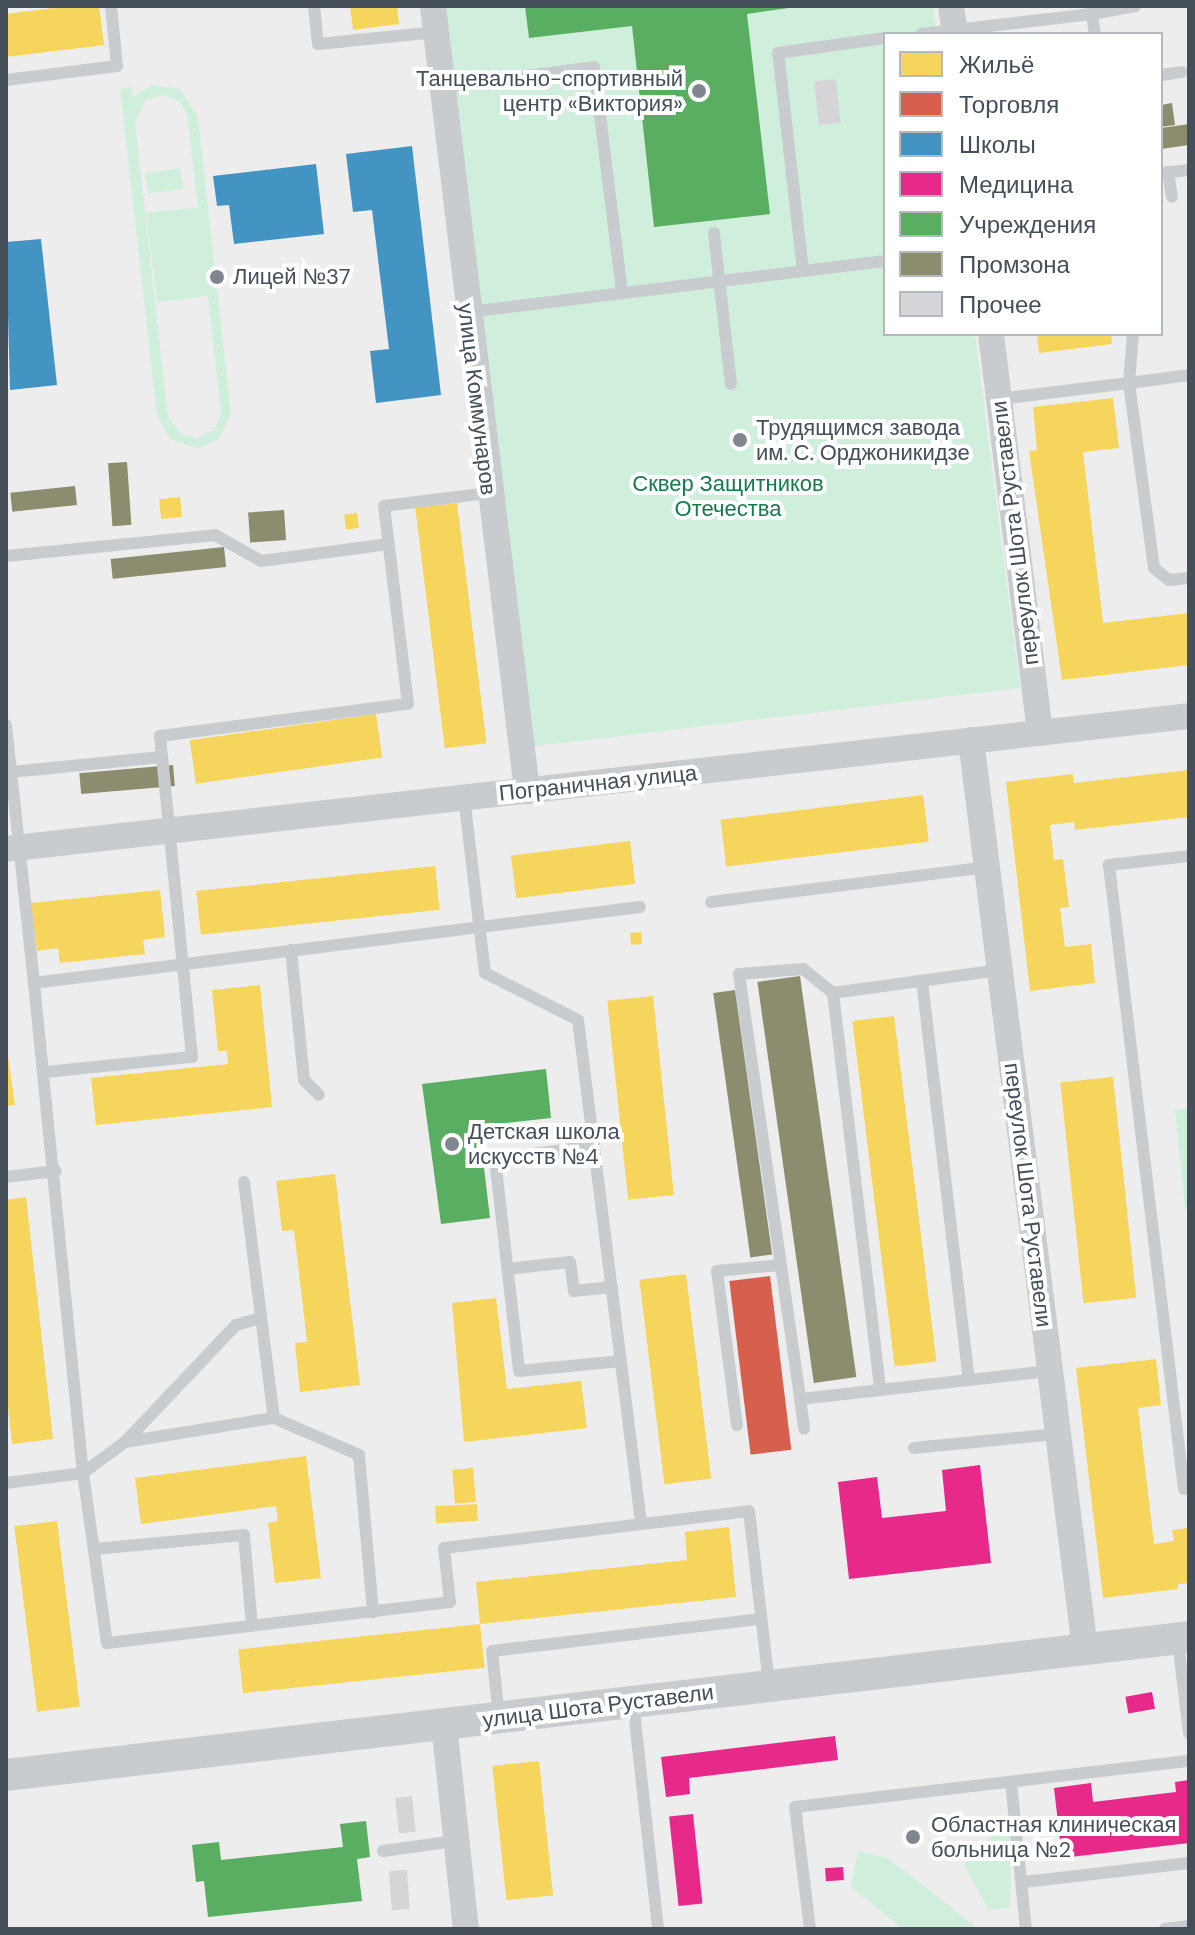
<!DOCTYPE html>
<html>
<head>
<meta charset="utf-8">
<style>
  body { margin:0 }
  #map { position:relative; width:1195px; height:1935px; overflow:hidden; background:#eeeded; font-family:"DM Sans",sans-serif }
  div>[style] { position:absolute }
  [style*='--x'] { left:calc(var(--x)*1px); top:calc(var(--y)*1px); width:calc(var(--w)*1px); rotate:calc(var(--a)*1deg) }
  .green>* { inset:0; background:#d0eedc; transform-origin:0 0 }
  .homes>* { inset:0; background:#f6d55c; transform-origin:0 0 }
  .shops>* { inset:0; background:#d6604d; transform-origin:0 0 }
  .schools>* { inset:0; background:#4393c3 }
  .health>* { inset:0; background:#e7298a; transform-origin:0 0 }
  .public>* { inset:0; background:#5aae61 }
  .industry>* { inset:0; background:#8c8c6e; transform-origin:0 0 }
  .building>* { inset:0; background:#d5d5d7; transform-origin:0 0 }
  .service>* { height:12px; margin:-6px; padding:0 6px; transform-origin:6px; border-radius:6px; background:#c9ccce }
  .minor>* { height:26px; margin:-13px; padding:0 13px; transform-origin:13px; border-radius:13px; background:#c9ccce }
  .tertiary>* { height:32px; margin:-16px; padding:0 16px; transform-origin:16px; border-radius:16px; background:#c9ccce }
  .dots>* { width:22px; height:22px; translate:-50% -50%; box-sizing:border-box; border:4px solid #fff; border-radius:50% }
  span { translate:-50% -50%; white-space:nowrap; text-align:center; line-height:1.15; -webkit-text-stroke:8px #fff; paint-order:stroke }
  .poi-label { font-size:22px; color:#444f5a }
  .right { translate:-100% -50%; text-align:right }
  .left { translate:0 -50%; text-align:left }
  .street-label { font-size:22px; color:#444f5a }
  .park-label { font-size:22px; color:#147c4b }
  .frame { position:absolute; inset:0; border:8px solid #444f5a; pointer-events:none }
  .legend { position:absolute; left:883px; top:32px; width:280px; height:304px; box-sizing:border-box; background:#fff; border:2px solid #b4b9bd; margin:0; padding:10px 14px; list-style:none; font-size:24px; color:#444f5a }
  .legend li { display:flex; align-items:center; gap:16px; height:40px }
  .legend b { width:40px; border:2px solid #b4b9bd }
</style>
</head>
<body>
<div id="map">
  <div class="green">
    <i style="clip-path:polygon(446px 6px,933px 6px,936px 34px,885px 34px,885px 334px,975px 334px,1020px 688px,529px 747px)"></i>
    <i style="clip-path:polygon(evenodd,152px 85px,180px 89px,198px 117px,231px 414px,219px 439px,198px 448px,171px 440px,157px 415px,120px 89px,131px 87px,133px 97px,152px 85px,165px 95px,180px 102px,187px 114px,198px 207px,146px 213px,157px 302px,208px 296px,221px 414px,214px 430px,198px 438px,181px 434px,168px 417px,135px 123px,145px 100px,165px 95px)"></i>
    <i style="left:180px;top:168px;width:21px;height:35px;rotate:82deg"></i>
    <i style="clip-path:polygon(1189px 1108px,1189px 1208px,1185px 1209px,1175px 1110px)"></i>
    <i style="clip-path:polygon(1012px 1823px,1010px 1907px,989px 1910px,964px 1865px,1003px 1824px)"></i>
    <i style="clip-path:polygon(858px 1851px,888px 1858px,974px 1925px,972px 1929px,903px 1929px,851px 1887px)"></i>
  </div>
  <div class="homes">
    <i style="clip-path:polygon(70px 6px,99px 6px,104px 45px,6px 57px,6px 14px)"></i>
    <i style="clip-path:polygon(350px 6px,397px 6px,399px 24px,353px 30px)"></i>
    <i style="clip-path:polygon(1037px 334px,1111px 334px,1112px 344px,1039px 353px)"></i>
    <i style="clip-path:polygon(1113px 398px,1119px 448px,1083px 452px,1103px 623px,1189px 613px,1189px 665px,1062px 680px,1029px 451px,1037px 450px,1033px 407px)"></i>
    <i style="left:180px;top:497px;width:20px;height:21px;rotate:84deg"></i>
    <i style="left:457px;top:503px;width:242px;height:42px;rotate:83deg"></i>
    <i style="left:357px;top:513px;width:15px;height:13px;rotate:82deg"></i>
    <i style="left:376px;top:714px;width:44px;height:188px;rotate:82deg"></i>
    <i style="clip-path:polygon(1189px 770px,1189px 817px,1075px 830px,1074px 822px,1050px 825px,1054px 860px,1063px 859px,1069px 907px,1060px 908px,1065px 947px,1091px 944px,1095px 983px,1030px 991px,1006px 782px,1073px 774px,1074px 783px)"></i>
    <i style="left:923px;top:795px;width:47px;height:204px;rotate:83deg"></i>
    <i style="left:630px;top:841px;width:43px;height:120px;rotate:83deg"></i>
    <i style="left:435px;top:866px;width:44px;height:240px;rotate:84deg"></i>
    <i style="clip-path:polygon(160px 890px,165px 937px,143px 940px,145px 954px,60px 963px,58px 948px,37px 951px,31px 903px)"></i>
    <i style="left:641px;top:932px;width:12px;height:11px;rotate:85deg"></i>
    <i style="clip-path:polygon(260px 985px,272px 1107px,96px 1125px,91px 1078px,228px 1064px,227px 1051px,218px 1051px,212px 990px)"></i>
    <i style="left:653px;top:996px;width:200px;height:46px;rotate:84deg"></i>
    <i style="left:894px;top:1016px;width:348px;height:42px;rotate:83deg"></i>
    <i style="clip-path:polygon(6px 1042px,15px 1105px,6px 1106px)"></i>
    <i style="left:1113px;top:1077px;width:222px;height:53px;rotate:84deg"></i>
    <i style="clip-path:polygon(335px 1174px,360px 1385px,300px 1392px,295px 1343px,307px 1342px,294px 1230px,282px 1231px,276px 1181px)"></i>
    <i style="clip-path:polygon(26px 1197px,53px 1439px,12px 1444px,6px 1388px,6px 1200px)"></i>
    <i style="left:686px;top:1274px;width:206px;height:47px;rotate:83deg"></i>
    <i style="clip-path:polygon(496px 1298px,507px 1389px,581px 1381px,587px 1428px,464px 1442px,452px 1303px)"></i>
    <i style="clip-path:polygon(1156px 1359px,1161px 1405px,1138px 1408px,1154px 1544px,1174px 1541px,1172px 1530px,1189px 1528px,1189px 1583px,1178px 1584px,1178px 1589px,1103px 1598px,1076px 1368px)"></i>
    <i style="clip-path:polygon(306px 1456px,321px 1578px,275px 1583px,268px 1523px,278px 1521px,276px 1506px,141px 1524px,135px 1478px)"></i>
    <i style="left:473px;top:1468px;width:34px;height:21px;rotate:85deg"></i>
    <i style="left:477px;top:1504px;width:17px;height:42px;rotate:87deg"></i>
    <i style="left:57px;top:1521px;width:187px;height:43px;rotate:83deg"></i>
    <i style="clip-path:polygon(729px 1527px,736px 1597px,480px 1624px,476px 1582px,687px 1560px,685px 1532px)"></i>
    <i style="left:480px;top:1624px;width:44px;height:243px;rotate:84deg"></i>
    <i style="left:539px;top:1761px;width:135px;height:47px;rotate:84deg"></i>
  </div>
  <div class="shops">
    <i style="left:770px;top:1276px;width:175px;height:41px;rotate:83deg"></i>
  </div>
  <div class="schools">
    <i style="clip-path:polygon(412px 146px,441px 395px,376px 403px,370px 351px,389px 349px,372px 210px,353px 212px,346px 154px)"></i>
    <i style="clip-path:polygon(316px 164px,324px 234px,234px 244px,229px 205px,217px 206px,213px 176px)"></i>
    <i style="clip-path:polygon(41px 239px,57px 385px,10px 390px,6px 242px)"></i>
  </div>
  <div class="health">
    <i style="clip-path:polygon(980px 1465px,991px 1563px,849px 1579px,838px 1482px,877px 1477px,882px 1518px,946px 1511px,942px 1470px)"></i>
    <i style="left:1152px;top:1692px;width:17px;height:27px;rotate:80deg"></i>
    <i style="clip-path:polygon(835px 1736px,838px 1760px,689px 1778px,690px 1794px,666px 1797px,661px 1757px)"></i>
    <i style="clip-path:polygon(1189px 1780px,1189px 1843px,1062px 1858px,1054px 1788px,1091px 1783px,1093px 1802px,1176px 1792px,1175px 1782px)"></i>
    <i style="left:693px;top:1814px;width:90px;height:24px;rotate:84deg"></i>
    <i style="left:843px;top:1867px;width:13px;height:18px;rotate:86deg"></i>
  </div>
  <div class="public">
    <i style="clip-path:polygon(525px 6px,803px 6px,747px 14px,770px 214px,654px 227px,632px 26px,529px 38px)"></i>
    <i style="clip-path:polygon(546px 1069px,551px 1118px,479px 1126px,490px 1218px,441px 1224px,422px 1084px)"></i>
    <i style="clip-path:polygon(366px 1821px,370px 1857px,357px 1859px,362px 1901px,208px 1917px,204px 1881px,196px 1882px,192px 1845px,219px 1842px,221px 1860px,343px 1847px,340px 1824px)"></i>
  </div>
  <div class="industry">
    <i style="clip-path:polygon(1172px 103px,1175px 125px,1161px 127px,1161px 105px)"></i>
    <i style="clip-path:polygon(1189px 124px,1189px 145px,1161px 149px,1161px 128px)"></i>
    <i style="left:127px;top:462px;width:63px;height:19px;rotate:86deg"></i>
    <i style="left:75px;top:486px;width:19px;height:65px;rotate:84deg"></i>
    <i style="left:284px;top:510px;width:30px;height:36px;rotate:86deg"></i>
    <i style="left:224px;top:547px;width:20px;height:114px;rotate:84deg"></i>
    <i style="left:173px;top:765px;width:21px;height:94px;rotate:85deg"></i>
    <i style="left:800px;top:976px;width:405px;height:43px;rotate:82deg"></i>
    <i style="left:735px;top:990px;width:267px;height:22px;rotate:82deg"></i>
  </div>
  <div class="building">
    <i style="left:836px;top:79px;width:44px;height:22px;rotate:84deg"></i>
    <i style="left:412px;top:1796px;width:36px;height:17px;rotate:84deg"></i>
    <i style="left:407px;top:1870px;width:39px;height:18px;rotate:86deg"></i>
  </div>
  <div class="service">
    <i style="--x:314;--y:6;--w:38;--a:84"></i>
    <i style="--x:318;--y:44;--w:119;--a:-5.8"></i>
    <i style="--x:921;--y:34;--w:172;--a:-6.7"></i>
    <i style="--x:1092;--y:14;--w:8;--a:-97"></i>
    <i style="--x:1095;--y:34;--w:20;--a:-99"></i>
    <i style="--x:1092;--y:14;--w:44;--a:-10.5"></i>
    <i style="--x:1161;--y:75;--w:21;--a:-8"></i>
    <i style="--x:6;--y:80;--w:112;--a:-7.2"></i>
    <i style="--x:117;--y:66;--w:60;--a:-95.7"></i>
    <i style="--x:443;--y:87;--w:152;--a:-7.5"></i>
    <i style="--x:594;--y:67;--w:228;--a:82.9"></i>
    <i style="--x:1168;--y:172;--w:25;--a:81"></i>
    <i style="--x:1161;--y:173;--w:28;--a:-6"></i>
    <i style="--x:714;--y:233;--w:152;--a:83.6"></i>
    <i style="--x:803;--y:271;--w:219;--a:-96.5"></i>
    <i style="--x:778;--y:53;--w:108;--a:-8"></i>
    <i style="--x:469;--y:312;--w:419;--a:-7"></i>
    <i style="--x:1133;--y:334;--w:49;--a:94.7"></i>
    <i style="--x:1129;--y:383;--w:61;--a:-7.6"></i>
    <i style="--x:999;--y:399;--w:131;--a:-7"></i>
    <i style="--x:1129;--y:383;--w:187;--a:82.3"></i>
    <i style="--x:1154;--y:568;--w:19;--a:39"></i>
    <i style="--x:1169;--y:580;--w:20;--a:-6"></i>
    <i style="--x:6;--y:556;--w:210;--a:-5.7"></i>
    <i style="--x:215;--y:535;--w:53;--a:29.5"></i>
    <i style="--x:261;--y:561;--w:129;--a:-7.6"></i>
    <i style="--x:6;--y:725;--w:260;--a:83.8"></i>
    <i style="--x:11;--y:772;--w:151;--a:-5.7"></i>
    <i style="--x:464;--y:797;--w:177;--a:83.2"></i>
    <i style="--x:485;--y:973;--w:104;--a:26.8"></i>
    <i style="--x:578;--y:1020;--w:506;--a:82.85"></i>
    <i style="--x:1189;--y:856;--w:81;--a:173.6"></i>
    <i style="--x:1109;--y:865;--w:628;--a:83.15"></i>
    <i style="--x:1184;--y:1489;--w:5;--a:-11"></i>
    <i style="--x:711;--y:902;--w:278;--a:-7.2"></i>
    <i style="--x:640;--y:907;--w:611;--a:172.85"></i>
    <i style="--x:34;--y:983;--w:492;--a:84.3"></i>
    <i style="--x:83;--y:1473;--w:172;--a:82"></i>
    <i style="--x:107;--y:1643;--w:345;--a:-6.8"></i>
    <i style="--x:450;--y:1602;--w:54;--a:-96.3"></i>
    <i style="--x:444;--y:1548;--w:307;--a:-6.9"></i>
    <i style="--x:749;--y:1511;--w:173;--a:83.4"></i>
    <i style="--x:291;--y:950;--w:131;--a:84.3"></i>
    <i style="--x:304;--y:1080;--w:21;--a:45"></i>
    <i style="--x:1000;--y:970;--w:169;--a:172.2"></i>
    <i style="--x:833;--y:993;--w:400;--a:83.2"></i>
    <i style="--x:880;--y:1390;--w:170;--a:-6.4"></i>
    <i style="--x:922;--y:981;--w:402;--a:83.3"></i>
    <i style="--x:833;--y:993;--w:38;--a:-141"></i>
    <i style="--x:803;--y:969;--w:64;--a:175.5"></i>
    <i style="--x:739;--y:974;--w:429;--a:81.8"></i>
    <i style="--x:800;--y:1399;--w:81;--a:-6.4"></i>
    <i style="--x:46;--y:1072;--w:147;--a:-5.9"></i>
    <i style="--x:192;--y:1057;--w:323;--a:-95.7"></i>
    <i style="--x:160;--y:736;--w:250;--a:-7.4"></i>
    <i style="--x:408;--y:704;--w:199;--a:-96.9"></i>
    <i style="--x:384;--y:506;--w:106;--a:-7.1"></i>
    <i style="--x:594;--y:1146;--w:100;--a:172.5"></i>
    <i style="--x:495;--y:1159;--w:213;--a:83.5"></i>
    <i style="--x:519;--y:1371;--w:102;--a:-5.6"></i>
    <i style="--x:6;--y:1177;--w:50;--a:-6.8"></i>
    <i style="--x:244;--y:1182;--w:238;--a:82.8"></i>
    <i style="--x:274;--y:1418;--w:93;--a:23.5"></i>
    <i style="--x:359;--y:1455;--w:158;--a:84.9"></i>
    <i style="--x:507;--y:1269;--w:63;--a:-6.3"></i>
    <i style="--x:570;--y:1262;--w:29;--a:82"></i>
    <i style="--x:574;--y:1291;--w:38;--a:-6"></i>
    <i style="--x:800;--y:1399;--w:30;--a:82"></i>
    <i style="--x:737;--y:1425;--w:155;--a:-97.4"></i>
    <i style="--x:717;--y:1271;--w:63;--a:-5.4"></i>
    <i style="--x:125;--y:1442;--w:161;--a:-46.5"></i>
    <i style="--x:236;--y:1325;--w:26;--a:-16"></i>
    <i style="--x:914;--y:1448;--w:144;--a:-5.6"></i>
    <i style="--x:6;--y:1483;--w:78;--a:-7.4"></i>
    <i style="--x:83;--y:1473;--w:52;--a:-36.4"></i>
    <i style="--x:125;--y:1442;--w:151;--a:-9.2"></i>
    <i style="--x:94;--y:1549;--w:151;--a:-5.3"></i>
    <i style="--x:244;--y:1535;--w:91;--a:85"></i>
    <i style="--x:1178;--y:1641;--w:93;--a:83.2"></i>
    <i style="--x:633;--y:1702;--w:228;--a:83.7"></i>
    <i style="--x:499;--y:1717;--w:66;--a:-96.1"></i>
    <i style="--x:492;--y:1651;--w:271;--a:-6.8"></i>
    <i style="--x:1011;--y:1782;--w:148;--a:84.2"></i>
    <i style="--x:383;--y:1851;--w:73;--a:-7.9"></i>
    <i style="--x:1024;--y:1882;--w:166;--a:-6.6"></i>
    <i style="--x:810;--y:1929;--w:123;--a:-97"></i>
    <i style="--x:795;--y:1807;--w:397;--a:-6.7"></i>
    <i style="--x:1165;--y:1929;--w:24;--a:-7"></i>
  </div>
  <div class="minor">
    <i style="--x:433;--y:6;--w:791;--a:83.17"></i>
    <i style="--x:951;--y:6;--w:28;--a:82"></i>
    <i style="--x:991;--y:334;--w:402;--a:83"></i>
    <i style="--x:971;--y:740;--w:916;--a:82.85"></i>
    <i style="--x:6;--y:849;--w:1190;--a:-6.41"></i>
    <i style="--x:444;--y:1724;--w:206;--a:83.9"></i>
  </div>
  <div class="tertiary">
    <i style="--x:6;--y:1775;--w:1191;--a:-6.65"></i>
  </div>
  <div class="dots">
    <i style="left:699px;top:91px;background:#80868d"></i>
    <i style="left:217px;top:277px;background:#80868d"></i>
    <i style="left:740px;top:440px;background:#80868d"></i>
    <i style="left:452px;top:1144px;background:#80868d"></i>
    <i style="left:913px;top:1837px;background:#80868d"></i>
  </div>
  <div class="poi-label">
    <span class="right" style="left:683px;top:91px">Танцевально-спортивный<br>центр «Виктория»</span>
    <span class="left" style="left:233px;top:277px">Лицей №37</span>
    <span class="left" style="left:756px;top:440px">Трудящимся завода<br>им. С. Орджоникидзе</span>
    <span class="left" style="left:468px;top:1144px">Детская школа<br>искусств №4</span>
    <span class="left" style="left:931px;top:1837px">Областная клиническая<br>больница №2</span>
  </div>
  <div class="street-label">
    <span style="left:477px;top:399px;rotate:83deg">улица Коммунаров</span>
    <span style="left:1015px;top:533px;rotate:-97deg">переулок Шота Руставели</span>
    <span style="left:598px;top:783px;rotate:-6deg">Пограничная улица</span>
    <span style="left:1028px;top:1195px;rotate:83deg">переулок Шота Руставели</span>
    <span style="left:598px;top:1706px;rotate:-7deg">улица Шота Руставели</span>
  </div>
  <div class="park-label">
    <span style="left:728px;top:496px">Сквер Защитников<br>Отечества</span>
  </div>
  <div class="frame"></div>
  <ul class="legend">
  <li><b style="height:22px;background:#f6d55c"></b>Жильё</li>
  <li><b style="height:22px;background:#d6604d"></b>Торговля</li>
  <li><b style="height:22px;background:#4393c3"></b>Школы</li>
  <li><b style="height:22px;background:#e7298a"></b>Медицина</li>
  <li><b style="height:22px;background:#5aae61"></b>Учреждения</li>
  <li><b style="height:22px;background:#8c8c6e"></b>Промзона</li>
  <li><b style="height:22px;background:#d5d5d7"></b>Прочее</li>
  </ul>
</div>
</body>
</html>
